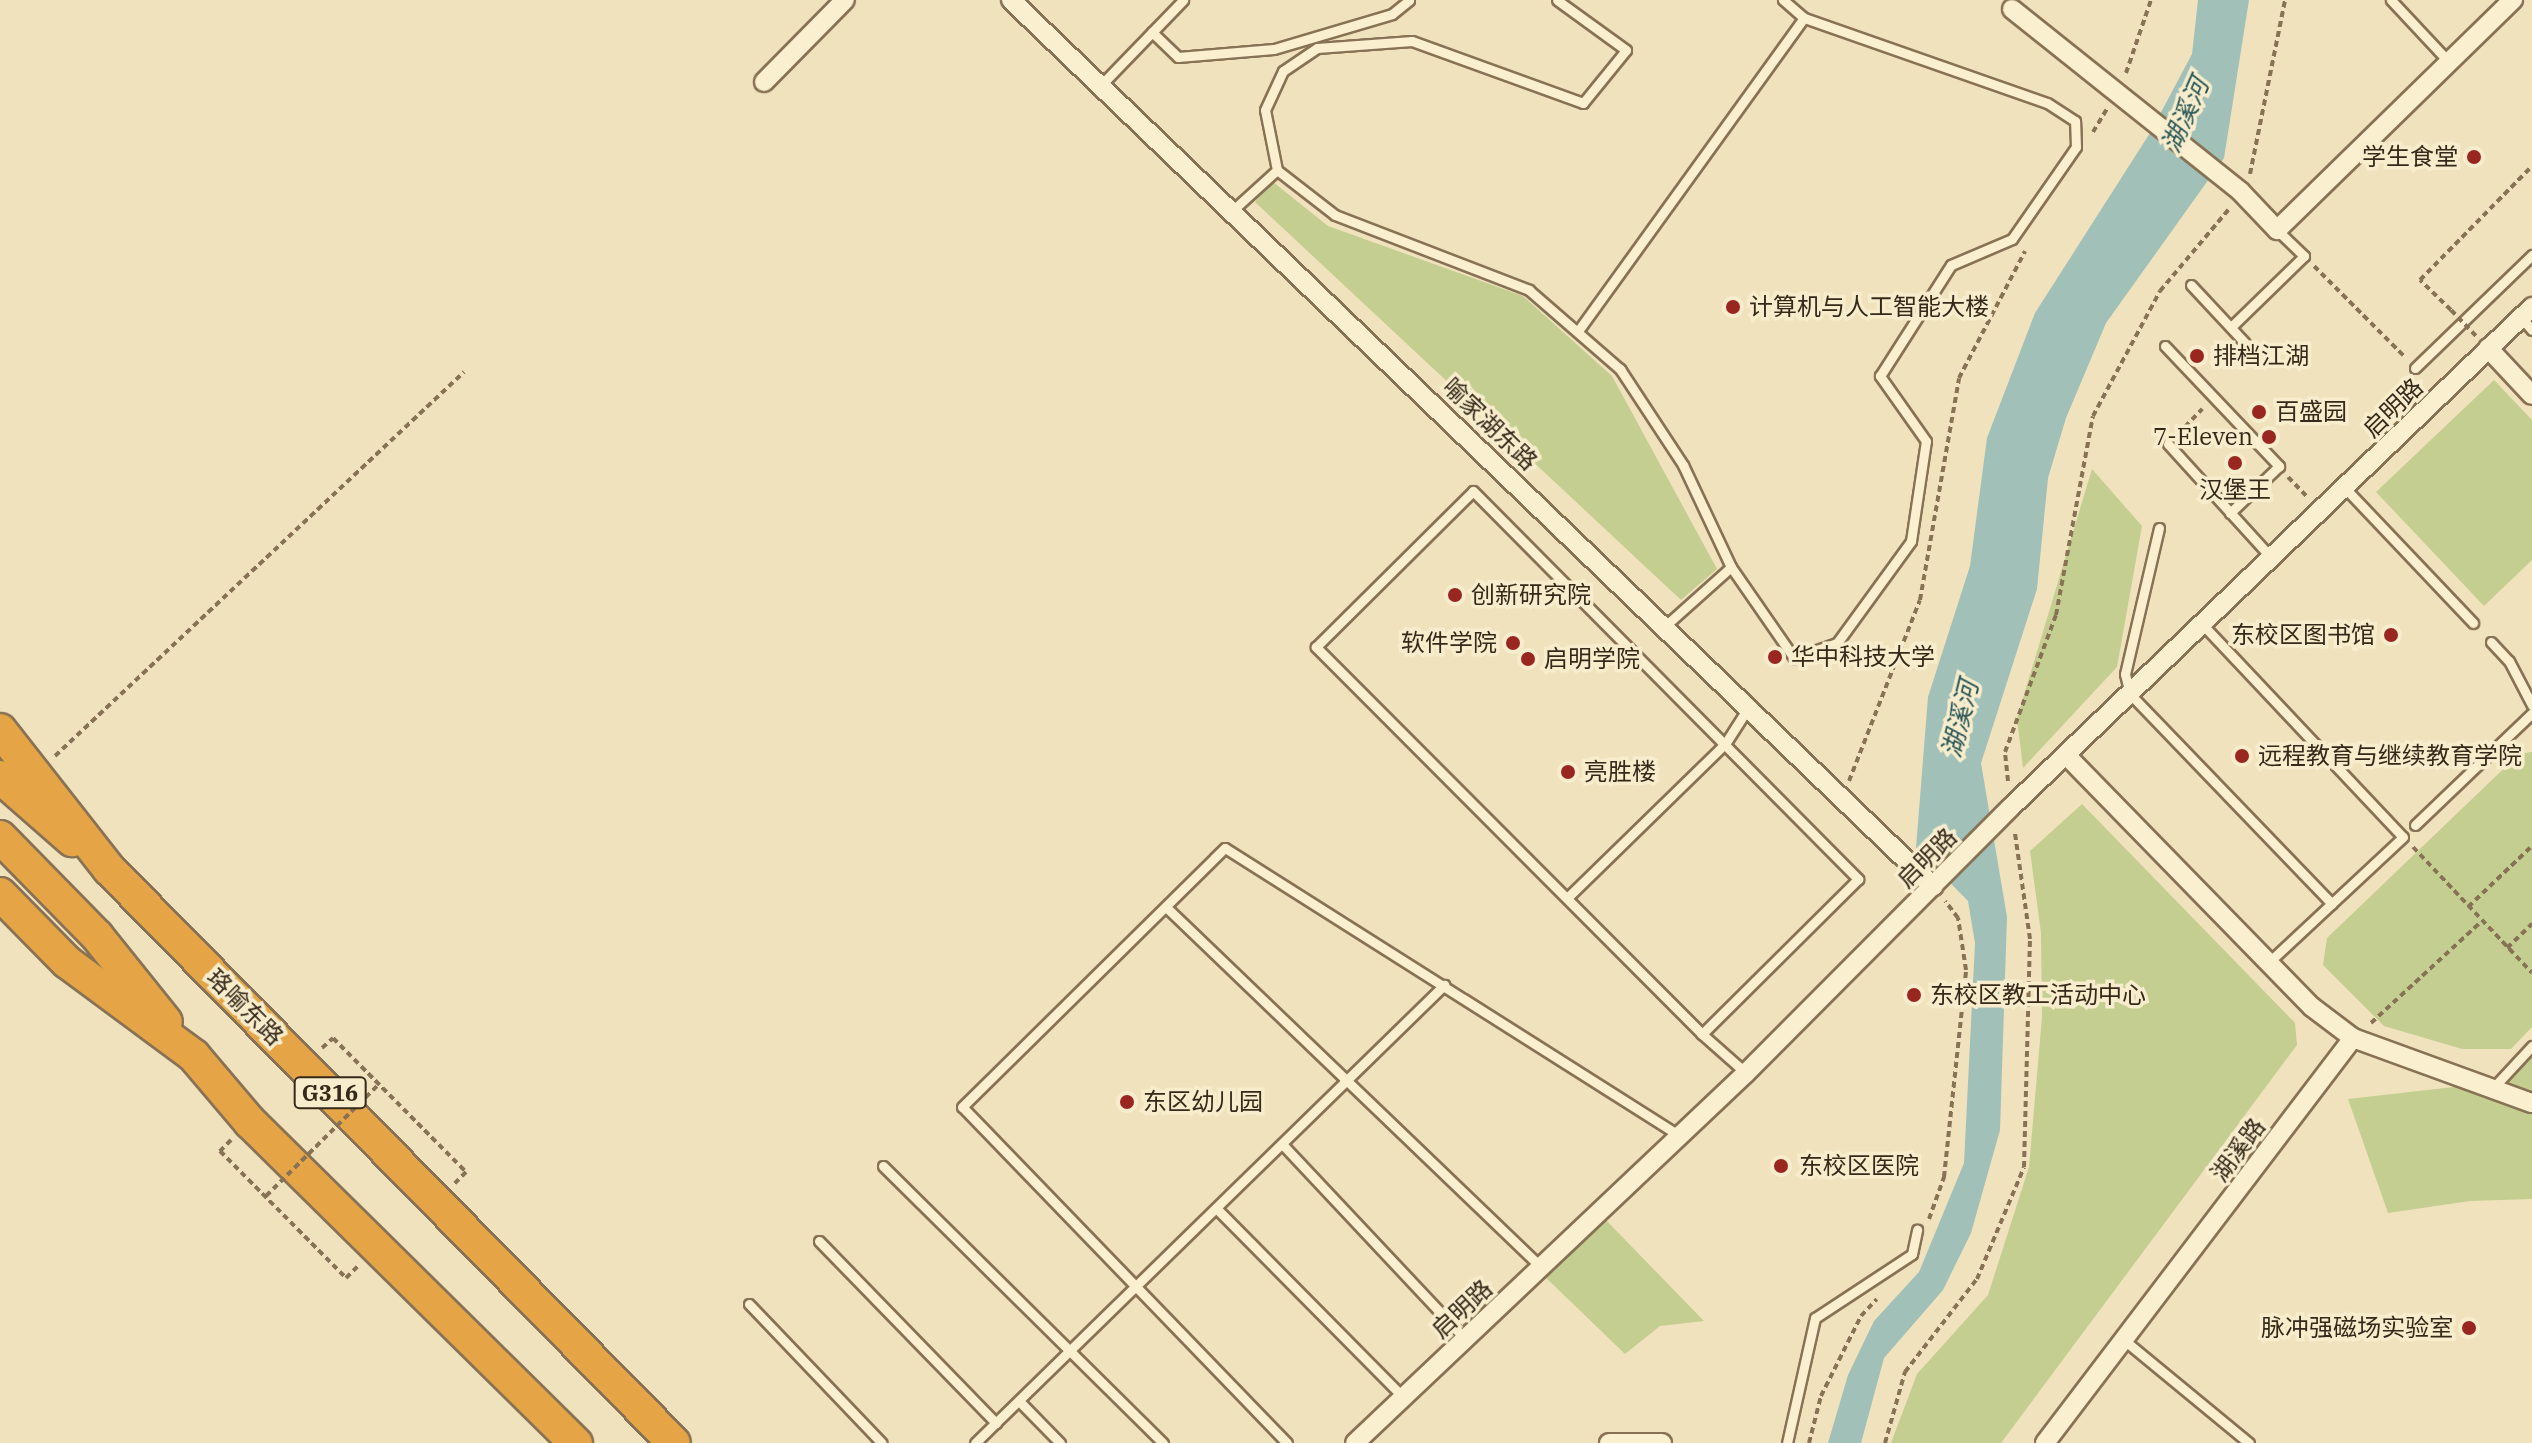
<!DOCTYPE html>
<html>
<head>
<meta charset="utf-8">
<style>
  body { margin:0 }
  #map { position:relative; width:2532px; height:1443px; overflow:hidden; background:#f0e2bc; font-family:"IBM Plex Serif","Noto Sans SC",serif }
  div>[style] { position:absolute }
  [style*='--x'] { left:calc(var(--x)*1px); top:calc(var(--y)*1px); width:calc(var(--w)*1px); rotate:calc(var(--a)*1deg) }
  .green>* { inset:0; background:#c4ce90 }
  .water>* { inset:0; background:#a0c0b8 }
  .path>* { height:4px; margin-top:-2px; transform-origin:0; background:repeating-linear-gradient(90deg,#887255 0 6px,transparent 0 10px) }
  .roads { filter:drop-shadow(2px 0 #887255) drop-shadow(-2px 0 #887255) drop-shadow(0 2px #887255) drop-shadow(0 -2px #887255) }
  .lane>* { height:9px; margin:-4.5px; padding:0 4.5px; transform-origin:4.5px; border-radius:4.5px; background:#faefcf }
  .street>* { height:18px; margin:-9px; padding:0 9px; transform-origin:9px; border-radius:9px; background:#faefcf }
  .highway>* { height:32px; margin:-16px; padding:0 16px; transform-origin:16px; border-radius:16px; background:#e5a546 }
  .path-bridge>* { height:4px; margin-top:-2px; transform-origin:0; background:repeating-linear-gradient(90deg,#887255 0 6px,transparent 0 10px) }
  .dots>* { width:22px; height:22px; translate:-50% -50%; box-sizing:border-box; border:4px solid #f7eccc; border-radius:50% }
  span { translate:-50% -50%; white-space:nowrap; text-align:center; line-height:1.15; -webkit-text-stroke:7px #f7eccc; paint-order:stroke }
  .shield-label span { padding:2px 6px; background:#f7eccc; border:2px solid; border-radius:6px; -webkit-text-stroke-width:0 }
  .shield-label { font-size:22px; color:#36291a; font-weight:700 }
  .poi-label { font-size:24px; color:#36291a }
  .right { translate:-100% -50%; text-align:right }
  .left { translate:0 -50%; text-align:left }
  .street-label { font-size:24px; color:#36291a }
  .water-label { font-size:26px; color:#295756; font-style:italic }
</style>
</head>
<body>
<div id="map">
  <div class="green">
    <i style="clip-path:polygon(1273px 182px,1328px 226px,1523px 296px,1612px 376px,1717px 569px,1681px 600px,1255px 202px)"></i>
    <i style="clip-path:polygon(2494px 380px,2532px 420px,2532px 560px,2484px 606px,2376px 492px)"></i>
    <i style="clip-path:polygon(2092px 469px,2142px 526px,2117px 667px,2023px 768px,2017px 718px)"></i>
    <i style="clip-path:polygon(2532px 752px,2532px 1027px,2511px 1049px,2462px 1049px,2384px 1026px,2323px 965px,2327px 938px,2519px 754px)"></i>
    <i style="clip-path:polygon(2082px 804px,2295px 1023px,2297px 1045px,2001px 1443px,1891px 1443px,1917px 1374px,1988px 1295px,2029px 1167px,2042px 1017px,2041px 933px,2030px 851px)"></i>
    <i style="clip-path:polygon(2532px 1051px,2532px 1199px,2470px 1201px,2388px 1213px,2348px 1099px,2498px 1082px)"></i>
    <i style="clip-path:polygon(1601px 1215px,1704px 1321px,1660px 1326px,1625px 1354px,1541px 1273px)"></i>
  </div>
  <div class="water">
    <i style="clip-path:polygon(2198px 0,2249px 0,2224px 158px,2106px 323px,2066px 418px,2048px 478px,2037px 589px,1981px 763px,2007px 917px,2000px 1130px,1971px 1233px,1943px 1290px,1884px 1358px,1861px 1443px,1828px 1443px,1848px 1375px,1874px 1321px,1919px 1272px,1964px 1163px,1975px 943px,1968px 901px,1916px 848px,1928px 697px,1970px 566px,1987px 438px,2035px 313px,2150px 133px,2192px 54px)"></i>
  </div>
  <div class="path">
    <i style="--x:2126;--y:73;--w:77;--a:-71.1"></i>
    <i style="--x:2093;--y:132;--w:27;--a:-59"></i>
    <i style="--x:2250;--y:174;--w:177;--a:-78.6"></i>
    <i style="--x:2314;--y:266;--w:127;--a:45"></i>
    <i style="--x:2451;--y:310;--w:43;--a:-135.9"></i>
    <i style="--x:2420;--y:280;--w:160;--a:-45.5"></i>
    <i style="--x:2178;--y:434;--w:35;--a:-46"></i>
    <i style="--x:2288;--y:477;--w:28;--a:46"></i>
    <i style="--x:55;--y:756;--w:561;--a:-43.19"></i>
    <i style="--x:1849;--y:781;--w:194;--a:-68.6"></i>
    <i style="--x:1920;--y:600;--w:225;--a:-80"></i>
    <i style="--x:1959;--y:378;--w:143;--a:-62.5"></i>
    <i style="--x:2008;--y:781;--w:29;--a:-96"></i>
    <i style="--x:2005;--y:752;--w:146;--a:-69.6"></i>
    <i style="--x:2056;--y:615;--w:202;--a:-79.5"></i>
    <i style="--x:2093;--y:416;--w:142;--a:-61.8"></i>
    <i style="--x:2160;--y:291;--w:107;--a:-49.9"></i>
    <i style="--x:2413;--y:847;--w:173;--a:46.6"></i>
    <i style="--x:2468;--y:907;--w:88;--a:-43.6"></i>
    <i style="--x:2507;--y:948;--w:35;--a:-44"></i>
    <i style="--x:2371;--y:1023;--w:149;--a:-42.6"></i>
    <i style="--x:322;--y:1048;--w:15;--a:-42"></i>
    <i style="--x:333;--y:1038;--w:189;--a:45.2"></i>
    <i style="--x:466;--y:1172;--w:16;--a:135"></i>
    <i style="--x:231;--y:1140;--w:16;--a:135"></i>
    <i style="--x:220;--y:1151;--w:179;--a:45.2"></i>
    <i style="--x:346;--y:1278;--w:17;--a:-45"></i>
    <i style="--x:1929;--y:1219;--w:45;--a:-70.3"></i>
    <i style="--x:1944;--y:1177;--w:208;--a:-83.9"></i>
    <i style="--x:1966;--y:970;--w:53;--a:-98.7"></i>
    <i style="--x:1958;--y:918;--w:21;--a:-127"></i>
    <i style="--x:1809;--y:1443;--w:49;--a:-75.7"></i>
    <i style="--x:1821;--y:1396;--w:89;--a:-63.4"></i>
    <i style="--x:1861;--y:1316;--w:23;--a:-47"></i>
    <i style="--x:1885;--y:1443;--w:74;--a:-74.3"></i>
    <i style="--x:1905;--y:1372;--w:118;--a:-52.3"></i>
    <i style="--x:1977;--y:1279;--w:121;--a:-67.2"></i>
    <i style="--x:2024;--y:1167;--w:228;--a:-88.5"></i>
    <i style="--x:2030;--y:939;--w:107;--a:-98.1"></i>
  </div>
  <div class="roads">
    <div class="lane">
      <i style="--x:2391;--y:0;--w:85;--a:46.9"></i>
      <i style="--x:1152;--y:32;--w:36;--a:44"></i>
      <i style="--x:1178;--y:57;--w:96;--a:-4.8"></i>
      <i style="--x:1274;--y:49;--w:123;--a:-16.5"></i>
      <i style="--x:1392;--y:14;--w:22;--a:-39"></i>
      <i style="--x:1102;--y:84;--w:117;--a:-46"></i>
      <i style="--x:1277;--y:170;--w:61;--a:-101.3"></i>
      <i style="--x:1265;--y:110;--w:43;--a:-65.2"></i>
      <i style="--x:1283;--y:71;--w:41;--a:-34.1"></i>
      <i style="--x:1317;--y:48;--w:95;--a:-4.2"></i>
      <i style="--x:1412;--y:41;--w:182;--a:19.9"></i>
      <i style="--x:1583;--y:103;--w:68;--a:-50.9"></i>
      <i style="--x:1626;--y:50;--w:85;--a:-144.1"></i>
      <i style="--x:1234;--y:209;--w:58;--a:-42.2"></i>
      <i style="--x:1277;--y:170;--w:73;--a:37.8"></i>
      <i style="--x:1335;--y:215;--w:208;--a:21.1"></i>
      <i style="--x:1529;--y:290;--w:121;--a:41"></i>
      <i style="--x:1620;--y:369;--w:115;--a:56.7"></i>
      <i style="--x:1683;--y:465;--w:113;--a:64.8"></i>
      <i style="--x:1731;--y:567;--w:90;--a:138.2"></i>
      <i style="--x:2191;--y:285;--w:79;--a:47"></i>
      <i style="--x:2521;--y:317;--w:17;--a:50"></i>
      <i style="--x:2231;--y:327;--w:102;--a:-44.2"></i>
      <i style="--x:2304;--y:256;--w:37;--a:-136"></i>
      <i style="--x:1578;--y:331;--w:386;--a:-54.2"></i>
      <i style="--x:2165;--y:346;--w:166;--a:46.5"></i>
      <i style="--x:2279;--y:466;--w:68;--a:136.2"></i>
      <i style="--x:2415;--y:368;--w:163;--a:-44"></i>
      <i style="--x:2168;--y:444;--w:153;--a:47.7"></i>
      <i style="--x:2345;--y:488;--w:186;--a:46.5"></i>
      <i style="--x:1473;--y:491;--w:547;--a:45.22"></i>
      <i style="--x:1858;--y:879;--w:220;--a:135.2"></i>
      <i style="--x:1702;--y:1034;--w:547;--a:-134.93"></i>
      <i style="--x:1316;--y:647;--w:221;--a:-44.8"></i>
      <i style="--x:2159;--y:528;--w:150;--a:103.1"></i>
      <i style="--x:2125;--y:674;--w:21;--a:76"></i>
      <i style="--x:2130;--y:694;--w:291;--a:46.1"></i>
      <i style="--x:1731;--y:567;--w:111;--a:55.3"></i>
      <i style="--x:1794;--y:658;--w:46;--a:-19.2"></i>
      <i style="--x:1837;--y:643;--w:126;--a:-54"></i>
      <i style="--x:1911;--y:541;--w:101;--a:-81.5"></i>
      <i style="--x:1926;--y:441;--w:80;--a:-125.3"></i>
      <i style="--x:1880;--y:376;--w:132;--a:-57.4"></i>
      <i style="--x:1951;--y:265;--w:66;--a:-23.1"></i>
      <i style="--x:2012;--y:239;--w:112;--a:-55.2"></i>
      <i style="--x:2076;--y:147;--w:26;--a:-92"></i>
      <i style="--x:2075;--y:121;--w:33;--a:-147"></i>
      <i style="--x:2047;--y:103;--w:257;--a:-160.7"></i>
      <i style="--x:1804;--y:18;--w:28;--a:-139"></i>
      <i style="--x:2203;--y:625;--w:291;--a:46.7"></i>
      <i style="--x:2403;--y:837;--w:185;--a:137"></i>
      <i style="--x:2491;--y:642;--w:26;--a:47"></i>
      <i style="--x:2509;--y:661;--w:50;--a:62.4"></i>
      <i style="--x:2415;--y:825;--w:162;--a:-43.7"></i>
      <i style="--x:1567;--y:898;--w:221;--a:-44.3"></i>
      <i style="--x:1725;--y:744;--w:43;--a:-57.4"></i>
      <i style="--x:1167;--y:908;--w:518;--a:43.83"></i>
      <i style="--x:1702;--y:1034;--w:59;--a:41.6"></i>
      <i style="--x:2492;--y:1089;--w:59;--a:-47.1"></i>
      <i style="--x:1283;--y:1145;--w:266;--a:46.8"></i>
      <i style="--x:883;--y:1166;--w:394;--a:44.7"></i>
      <i style="--x:1217;--y:1209;--w:264;--a:45.3"></i>
      <i style="--x:819;--y:1241;--w:254;--a:45.8"></i>
      <i style="--x:749;--y:1304;--w:192;--a:46.3"></i>
      <i style="--x:2124;--y:1340;--w:162;--a:39.5"></i>
      <i style="--x:1019;--y:1401;--w:59;--a:45.7"></i>
      <i style="--x:975;--y:1443;--w:656;--a:-44.32"></i>
      <i style="--x:1287;--y:1443;--w:467;--a:-134"></i>
      <i style="--x:962;--y:1107;--w:369;--a:-44.6"></i>
      <i style="--x:1225;--y:848;--w:538;--a:32.33"></i>
      <i style="--x:1787;--y:1443;--w:128;--a:-77.4"></i>
      <i style="--x:1815;--y:1318;--w:116;--a:-33.4"></i>
      <i style="--x:1912;--y:1254;--w:25;--a:-78"></i>
    </div>
    <div class="street">
      <i style="--x:1011;--y:0;--w:1279;--a:43.86"></i>
      <i style="--x:2012;--y:9;--w:292;--a:38.6"></i>
      <i style="--x:2240;--y:191;--w:54;--a:46.5"></i>
      <i style="--x:2277;--y:230;--w:330;--a:-44.3"></i>
      <i style="--x:764;--y:82;--w:115;--a:-45.4"></i>
      <i style="--x:2488;--y:348;--w:64;--a:46.9"></i>
      <i style="--x:2066;--y:755;--w:352;--a:45.7"></i>
      <i style="--x:2312;--y:1007;--w:51;--a:37.1"></i>
      <i style="--x:2353;--y:1038;--w:190;--a:20"></i>
      <i style="--x:1355;--y:1443;--w:538;--a:-43.42"></i>
      <i style="--x:1746;--y:1073;--w:374;--a:-45.1"></i>
      <i style="--x:2010;--y:808;--w:724;--a:-43.82"></i>
      <i style="--x:1609;--y:1443;--w:53;--a:0"></i>
      <i style="--x:2045;--y:1443;--w:509;--a:-52.75"></i>
    </div>
    <div class="highway">
      <i style="--x:0;--y:730;--w:177;--a:51.9"></i>
      <i style="--x:109;--y:869;--w:805;--a:45.45"></i>
      <i style="--x:0;--y:777;--w:96;--a:41.2"></i>
      <i style="--x:0;--y:837;--w:139;--a:45.6"></i>
      <i style="--x:97;--y:936;--w:110;--a:51.3"></i>
      <i style="--x:0;--y:894;--w:95;--a:45.4"></i>
      <i style="--x:67;--y:962;--w:158;--a:36.5"></i>
      <i style="--x:194;--y:1056;--w:87;--a:49.7"></i>
      <i style="--x:250;--y:1122;--w:458;--a:44.6"></i>
    </div>
  </div>
  <div class="path-bridge">
    <i style="--x:2451;--y:310;--w:39;--a:46"></i>
    <i style="--x:266;--y:1196;--w:159;--a:-44.7"></i>
  </div>
  <div class="dots">
    <i style="left:2474px;top:157px;background:#9a2622"></i>
    <i style="left:1733px;top:307px;background:#9a2622"></i>
    <i style="left:2197px;top:356px;background:#9a2622"></i>
    <i style="left:2259px;top:412px;background:#9a2622"></i>
    <i style="left:2269px;top:437px;background:#9a2622"></i>
    <i style="left:2235px;top:463px;background:#9a2622"></i>
    <i style="left:1455px;top:595px;background:#9a2622"></i>
    <i style="left:2391px;top:635px;background:#9a2622"></i>
    <i style="left:1513px;top:643px;background:#9a2622"></i>
    <i style="left:1775px;top:657px;background:#9a2622"></i>
    <i style="left:1528px;top:659px;background:#9a2622"></i>
    <i style="left:2242px;top:756px;background:#9a2622"></i>
    <i style="left:1568px;top:772px;background:#9a2622"></i>
    <i style="left:1914px;top:995px;background:#9a2622"></i>
    <i style="left:1127px;top:1102px;background:#9a2622"></i>
    <i style="left:1781px;top:1166px;background:#9a2622"></i>
    <i style="left:2469px;top:1328px;background:#9a2622"></i>
  </div>
  <div class="shield-label">
    <span style="left:330px;top:1093px">G316</span>
  </div>
  <div class="poi-label">
    <span class="right" style="left:2458px;top:157px">学生食堂</span>
    <span class="left" style="left:1749px;top:307px">计算机与人工智能大楼</span>
    <span class="left" style="left:2213px;top:356px">排档江湖</span>
    <span class="left" style="left:2275px;top:412px">百盛园</span>
    <span class="right" style="left:2253px;top:437px">7-Eleven</span>
    <span style="left:2235px;top:490px">汉堡王</span>
    <span class="left" style="left:1471px;top:595px">创新研究院</span>
    <span class="right" style="left:2375px;top:635px">东校区图书馆</span>
    <span class="right" style="left:1497px;top:643px">软件学院</span>
    <span class="left" style="left:1791px;top:657px">华中科技大学</span>
    <span class="left" style="left:1544px;top:659px">启明学院</span>
    <span class="left" style="left:2258px;top:756px">远程教育与继续教育学院</span>
    <span class="left" style="left:1584px;top:772px">亮胜楼</span>
    <span class="left" style="left:1930px;top:995px">东校区教工活动中心</span>
    <span class="left" style="left:1143px;top:1102px">东区幼儿园</span>
    <span class="left" style="left:1799px;top:1166px">东校区医院</span>
    <span class="right" style="left:2453px;top:1328px">脉冲强磁场实验室</span>
  </div>
  <div class="street-label">
    <span style="left:2393px;top:408px;rotate:-44deg">启明路</span>
    <span style="left:1490px;top:424px;rotate:44deg">喻家湖东路</span>
    <span style="left:1927px;top:858px;rotate:-45deg">启明路</span>
    <span style="left:245px;top:1007px;rotate:45deg">珞喻东路</span>
    <span style="left:2238px;top:1150px;rotate:-53deg">湖溪路</span>
    <span style="left:1462px;top:1309px;rotate:-43deg">启明路</span>
  </div>
  <div class="water-label">
    <span style="left:2185px;top:115px;rotate:-66deg">湖溪河</span>
    <span style="left:1960px;top:719px;rotate:-76deg">湖溪河</span>
  </div>
</div>
</body>
</html>
